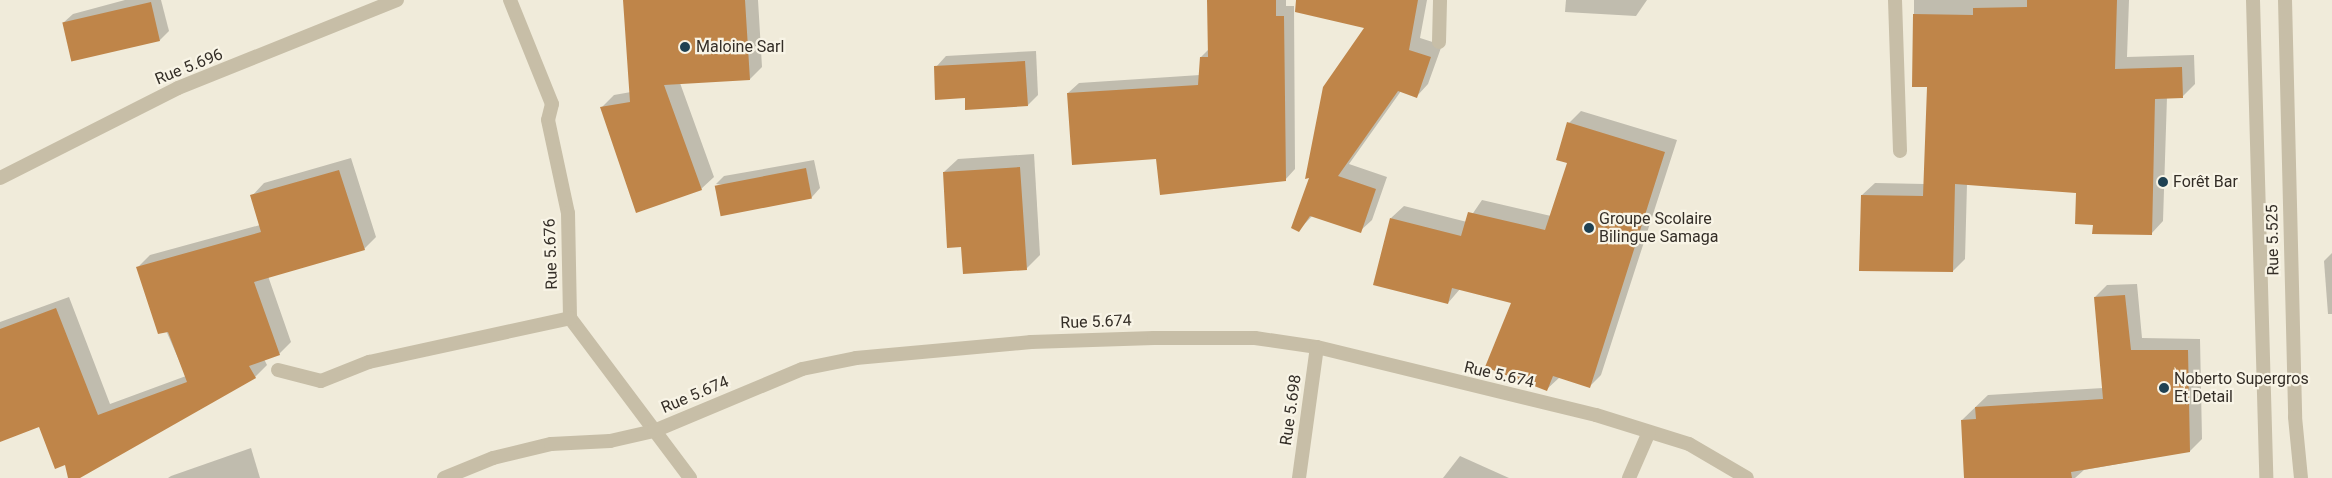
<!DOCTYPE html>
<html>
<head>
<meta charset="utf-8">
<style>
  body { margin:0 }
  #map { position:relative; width:2332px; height:478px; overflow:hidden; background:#f0ebda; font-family:Roboto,sans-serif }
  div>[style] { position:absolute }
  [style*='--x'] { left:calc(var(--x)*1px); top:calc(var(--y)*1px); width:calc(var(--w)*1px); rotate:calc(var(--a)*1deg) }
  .shadow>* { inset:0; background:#0003 }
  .building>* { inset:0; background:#bf8549; transform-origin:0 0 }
  .minor>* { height:14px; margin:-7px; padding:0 7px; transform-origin:7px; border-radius:7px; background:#c7bea7 }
  .tertiary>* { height:14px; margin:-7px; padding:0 7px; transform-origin:7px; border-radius:7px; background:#c7bea7 }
  .dots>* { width:14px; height:14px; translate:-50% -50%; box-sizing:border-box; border:2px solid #f8f4e6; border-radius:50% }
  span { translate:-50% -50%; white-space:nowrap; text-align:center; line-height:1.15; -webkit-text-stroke:4.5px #f8f4e6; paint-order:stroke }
  .poi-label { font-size:16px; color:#342e27 }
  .left { translate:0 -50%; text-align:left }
  .street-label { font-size:16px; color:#342e27 }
</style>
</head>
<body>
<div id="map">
  <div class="shadow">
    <i style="clip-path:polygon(161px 0,169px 31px,160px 40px,63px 23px,73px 14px,125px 0)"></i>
    <i style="clip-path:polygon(625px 0,758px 0,762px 67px,750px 79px,680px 83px,714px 177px,701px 189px,602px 107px,614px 95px,631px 92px)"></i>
    <i style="clip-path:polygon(1208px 0,1286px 0,1286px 6px,1294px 6px,1295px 169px,1285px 180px,1157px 158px,1068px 93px,1079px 83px,1200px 75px,1201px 57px,1209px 49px)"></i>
    <i style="clip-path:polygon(1342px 0,1427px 0,1420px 38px,1442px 45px,1428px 84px,1417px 96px,1401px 91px,1349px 164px,1387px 177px,1372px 220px,1360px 231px,1313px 215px,1299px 230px,1366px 27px)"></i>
    <i style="clip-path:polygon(1566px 0,1647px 0,1636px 16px,1565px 12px)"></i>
    <i style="clip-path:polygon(1914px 0,2129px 0,2127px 57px,2194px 55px,2195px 84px,2183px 96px,2167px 97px,2163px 221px,2151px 234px,2094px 223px,2077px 192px,1967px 184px,1965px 259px,1953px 271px,1862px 195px,1875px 183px,1925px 184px,1928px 86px,1914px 86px)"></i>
    <i style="clip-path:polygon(1036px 51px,1038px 95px,1028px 105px,966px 97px,936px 67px,946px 56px)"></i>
    <i style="clip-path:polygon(1581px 111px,1677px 140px,1601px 375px,1589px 387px,1560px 377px,1547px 389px,1513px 302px,1460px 289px,1448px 303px,1391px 218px,1404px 206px,1467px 222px,1482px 200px,1551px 216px,1568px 162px,1569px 123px)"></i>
    <i style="clip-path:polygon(1034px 154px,1040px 255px,1026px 269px,962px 245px,944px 172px,958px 159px)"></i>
    <i style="clip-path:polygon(351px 158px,376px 237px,364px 249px,268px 276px,291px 342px,279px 354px,264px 359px,267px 365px,255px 377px,145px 440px,40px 425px,0 440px,0 322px,69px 297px,110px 404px,186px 376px,138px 267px,150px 255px,260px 225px,252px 196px,264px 183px)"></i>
    <i style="clip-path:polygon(814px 160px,820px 188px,812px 197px,716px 184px,724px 176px)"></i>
    <i style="clip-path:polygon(2332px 253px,2332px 314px,2328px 314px,2324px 261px)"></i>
    <i style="clip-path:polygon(2137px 284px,2142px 338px,2200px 339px,2202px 439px,2190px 451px,2084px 470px,2075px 478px,1966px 478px,1962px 420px,1988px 395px,2103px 388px,2095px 297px,2107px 285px)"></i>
    <i style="clip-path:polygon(251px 448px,260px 478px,168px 478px,171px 476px)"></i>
    <i style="clip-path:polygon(1460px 456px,1509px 478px,1443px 478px)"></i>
  </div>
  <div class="building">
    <i style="clip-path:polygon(623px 0,745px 0,750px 80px,664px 85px,702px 190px,636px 213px,600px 107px,630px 102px)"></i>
    <i style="clip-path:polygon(1207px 0,1276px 0,1276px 16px,1284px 16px,1286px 181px,1160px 195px,1156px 159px,1072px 165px,1067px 93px,1198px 85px,1200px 57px,1208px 57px)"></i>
    <i style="clip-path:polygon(1296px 0,1418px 0,1409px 50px,1431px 57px,1417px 98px,1398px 91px,1338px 176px,1376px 189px,1361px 233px,1310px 216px,1299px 232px,1291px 228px,1309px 178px,1305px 179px,1323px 87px,1364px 28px,1295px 12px)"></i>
    <i style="clip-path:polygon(2027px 0,2117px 0,2115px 69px,2182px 67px,2183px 98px,2155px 99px,2152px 235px,2092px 234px,2093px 225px,2075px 224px,2076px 193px,1955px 184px,1953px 272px,1859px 271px,1861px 195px,1923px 196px,1927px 87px,1912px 87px,1913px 14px,1973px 15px,1973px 8px,2027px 7px)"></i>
    <i style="left:151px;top:2px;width:40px;height:91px;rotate:77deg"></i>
    <i style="clip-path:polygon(1025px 61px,1028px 106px,965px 110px,965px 98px,935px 100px,934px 66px)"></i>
    <i style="clip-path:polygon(1567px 122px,1665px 152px,1590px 388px,1553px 376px,1547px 391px,1485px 367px,1511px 303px,1452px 288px,1448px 304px,1373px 285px,1390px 218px,1461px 236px,1468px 212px,1545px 230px,1567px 163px,1556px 160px)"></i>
    <i style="clip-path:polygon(1020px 167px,1027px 270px,963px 274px,961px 247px,947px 248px,943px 172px)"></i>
    <i style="left:806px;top:168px;width:31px;height:93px;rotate:79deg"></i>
    <i style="clip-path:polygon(339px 170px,365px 250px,254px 282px,280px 355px,249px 366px,256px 378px,80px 478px,68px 478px,65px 465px,55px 469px,39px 427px,0 442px,0 329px,56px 308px,98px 415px,187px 382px,168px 332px,158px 334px,136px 267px,261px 232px,250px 195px)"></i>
    <i style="clip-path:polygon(2125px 295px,2131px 350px,2188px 350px,2190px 452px,2071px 472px,2072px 478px,1964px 478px,1961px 420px,1976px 419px,1975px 407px,2103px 399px,2094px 297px)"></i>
  </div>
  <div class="minor">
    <i style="--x:510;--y:0;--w:112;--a:68"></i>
    <i style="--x:552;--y:104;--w:16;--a:104"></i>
    <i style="--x:548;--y:120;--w:95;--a:77.9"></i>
    <i style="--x:568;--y:213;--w:105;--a:88.9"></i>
    <i style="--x:570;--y:318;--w:200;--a:53.1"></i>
    <i style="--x:1895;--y:0;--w:151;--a:88.1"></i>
    <i style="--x:1439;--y:42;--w:42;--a:-88.6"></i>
    <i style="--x:0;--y:178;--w:199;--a:-26.8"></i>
    <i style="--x:178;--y:88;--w:236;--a:-21.9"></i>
    <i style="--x:278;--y:370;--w:44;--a:14.3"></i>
    <i style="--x:321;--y:381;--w:52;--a:-21.6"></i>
    <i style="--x:369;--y:362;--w:206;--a:-12.3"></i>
    <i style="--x:444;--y:478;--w:53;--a:-22.2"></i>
    <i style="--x:493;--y:458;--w:60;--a:-13.6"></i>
    <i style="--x:551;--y:444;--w:59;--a:-2.9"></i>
    <i style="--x:610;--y:441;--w:45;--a:-12.8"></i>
    <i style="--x:654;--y:431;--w:160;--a:-22.7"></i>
    <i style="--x:802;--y:369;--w:55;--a:-11.5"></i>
    <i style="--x:856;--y:358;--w:176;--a:-5.2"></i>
    <i style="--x:1031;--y:342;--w:123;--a:-1.9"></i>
    <i style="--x:1154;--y:338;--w:101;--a:0"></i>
    <i style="--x:1255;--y:338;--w:63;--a:8.3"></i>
    <i style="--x:1317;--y:347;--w:287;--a:13.7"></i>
    <i style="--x:1596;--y:415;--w:97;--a:17.3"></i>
    <i style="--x:1689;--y:444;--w:67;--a:30.4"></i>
    <i style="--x:1299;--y:478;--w:132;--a:-82.2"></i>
    <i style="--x:1629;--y:478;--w:50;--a:-66.5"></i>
  </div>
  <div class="tertiary">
    <i style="--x:2253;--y:0;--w:478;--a:88.4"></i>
    <i style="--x:2285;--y:0;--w:417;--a:88.6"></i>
    <i style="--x:2295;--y:417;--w:61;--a:84.4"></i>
  </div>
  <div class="dots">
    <i style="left:685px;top:47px;background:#1f4152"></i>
    <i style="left:2163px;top:182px;background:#1f4152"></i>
    <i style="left:1589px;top:228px;background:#1f4152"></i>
    <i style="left:2164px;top:388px;background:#1f4152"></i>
  </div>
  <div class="poi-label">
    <span class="left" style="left:696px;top:47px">Maloine Sarl</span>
    <span class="left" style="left:2173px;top:182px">Forêt Bar</span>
    <span class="left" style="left:1599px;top:228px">Groupe Scolaire<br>Bilingue Samaga</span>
    <span class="left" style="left:2174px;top:388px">Noberto Supergros<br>Et Detail</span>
  </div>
  <div class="street-label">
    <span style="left:189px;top:67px;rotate:-22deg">Rue 5.696</span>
    <span style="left:2273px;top:240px;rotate:-91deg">Rue 5.525</span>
    <span style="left:551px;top:254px;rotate:-92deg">Rue 5.676</span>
    <span style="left:1096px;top:322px;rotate:-2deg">Rue 5.674</span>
    <span style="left:1499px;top:375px;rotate:13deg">Rue 5.674</span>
    <span style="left:695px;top:395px;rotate:-23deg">Rue 5.674</span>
    <span style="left:1291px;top:410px;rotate:-82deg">Rue 5.698</span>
  </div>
</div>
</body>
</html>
